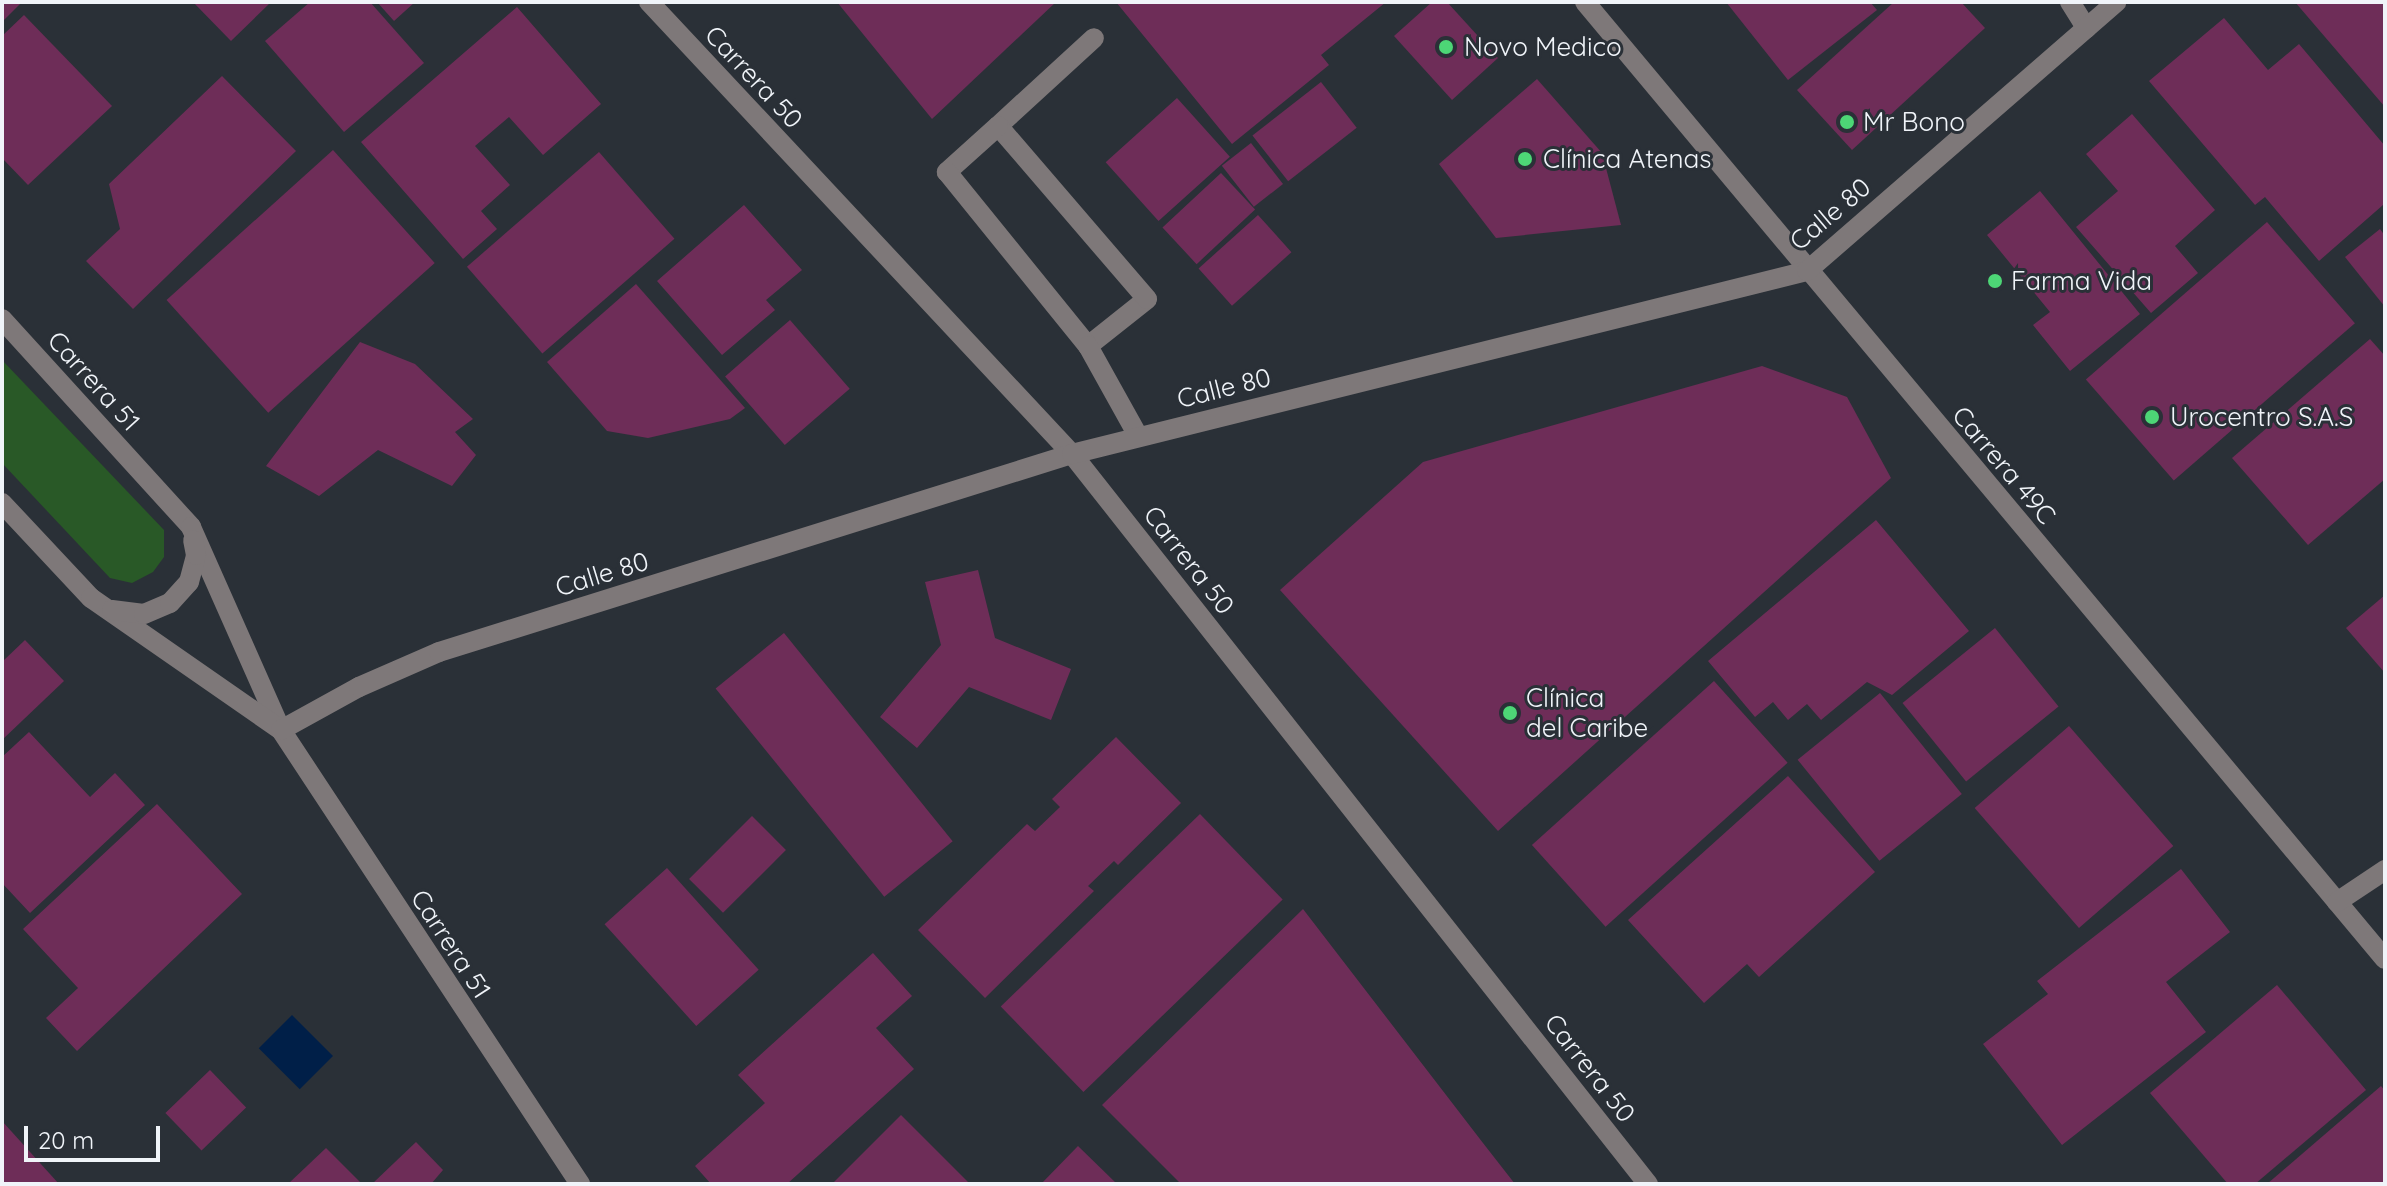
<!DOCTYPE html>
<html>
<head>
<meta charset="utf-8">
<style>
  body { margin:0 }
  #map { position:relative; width:2387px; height:1186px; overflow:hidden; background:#2a3037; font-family:Quicksand,sans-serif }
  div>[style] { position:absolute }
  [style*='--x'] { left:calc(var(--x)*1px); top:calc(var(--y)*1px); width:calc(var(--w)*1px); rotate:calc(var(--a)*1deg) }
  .green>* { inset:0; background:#295927 }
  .water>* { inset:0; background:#001f48; transform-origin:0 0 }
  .building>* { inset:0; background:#6e2d58; transform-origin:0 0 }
  .minor>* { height:20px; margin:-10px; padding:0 10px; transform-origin:10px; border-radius:10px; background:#7e7879 }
  .dots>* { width:22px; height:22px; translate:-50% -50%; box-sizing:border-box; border:4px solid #2a3037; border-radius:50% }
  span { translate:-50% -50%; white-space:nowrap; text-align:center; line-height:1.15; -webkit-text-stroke:6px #2a3037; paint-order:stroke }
  .poi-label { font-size:26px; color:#f0f4f9 }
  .left { translate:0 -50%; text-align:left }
  .street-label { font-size:26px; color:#f0f4f9 }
  .frame { position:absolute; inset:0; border:4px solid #f0f4f9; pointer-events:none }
  .scale { position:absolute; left:24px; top:1126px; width:136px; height:36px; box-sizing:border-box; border:4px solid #f0f4f9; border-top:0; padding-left:10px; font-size:24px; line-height:28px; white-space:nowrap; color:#f0f4f9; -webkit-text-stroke:6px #2a3037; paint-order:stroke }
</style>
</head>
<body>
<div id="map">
  <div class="green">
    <i style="clip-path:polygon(2px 360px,164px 530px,164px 557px,153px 572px,132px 583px,110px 578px,2px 463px)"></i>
  </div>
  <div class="water">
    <i style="left:292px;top:1015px;width:58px;height:47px;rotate:45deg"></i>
  </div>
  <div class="building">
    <i style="clip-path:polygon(2px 2px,22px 2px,4px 20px)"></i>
    <i style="clip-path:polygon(193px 2px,271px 2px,231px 41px)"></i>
    <i style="clip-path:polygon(310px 2px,370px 2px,424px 63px,344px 132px,265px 41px)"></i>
    <i style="clip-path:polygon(377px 2px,415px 2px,394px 21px)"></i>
    <i style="clip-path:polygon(837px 2px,1056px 2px,932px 119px)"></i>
    <i style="clip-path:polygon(1116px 2px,1386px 2px,1321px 55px,1329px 65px,1232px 144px)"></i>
    <i style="clip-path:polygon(1432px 2px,1447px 2px,1498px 58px,1452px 100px,1394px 36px)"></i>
    <i style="clip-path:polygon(1726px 2px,1870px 2px,1877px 10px,1788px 80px)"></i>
    <i style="clip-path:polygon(1894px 2px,1961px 2px,1985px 28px,1852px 150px,1797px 90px)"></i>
    <i style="clip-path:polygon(2295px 2px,2385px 2px,2385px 107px)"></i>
    <i style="clip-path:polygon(517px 7px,601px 104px,543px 155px,509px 117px,475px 146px,510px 185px,481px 211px,497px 229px,463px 259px,361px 142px)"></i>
    <i style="clip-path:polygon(24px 15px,112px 106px,28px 185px,2px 158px,2px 36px)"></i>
    <i style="clip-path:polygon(2224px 18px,2268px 70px,2299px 44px,2385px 146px,2385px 207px,2383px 205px,2319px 261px,2265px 197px,2255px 205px,2149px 81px)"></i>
    <i style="clip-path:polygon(222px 76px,296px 151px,133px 309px,86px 261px,120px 229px,109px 184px)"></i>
    <i style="clip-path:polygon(1537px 79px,1602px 153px,1621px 225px,1496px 238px,1439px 164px)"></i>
    <i style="left:1321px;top:82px;width:58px;height:87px;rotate:52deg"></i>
    <i style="left:1177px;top:98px;width:79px;height:96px;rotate:48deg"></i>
    <i style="clip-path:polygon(2132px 114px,2215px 210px,2175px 246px,2198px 273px,2151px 313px,2076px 227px,2118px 191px,2086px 154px)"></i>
    <i style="left:1251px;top:143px;width:52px;height:37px;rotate:52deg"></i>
    <i style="left:333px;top:150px;width:152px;height:224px;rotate:48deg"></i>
    <i style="left:599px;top:152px;width:115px;height:175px;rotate:49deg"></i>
    <i style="left:1221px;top:173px;width:50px;height:80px;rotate:47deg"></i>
    <i style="clip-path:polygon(2040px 191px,2140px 314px,2070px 371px,2033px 325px,2050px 312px,1987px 235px)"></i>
    <i style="clip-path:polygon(744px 205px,802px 270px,766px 300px,775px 310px,722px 355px,657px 281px)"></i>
    <i style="left:1258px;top:215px;width:50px;height:80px;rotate:48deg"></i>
    <i style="left:2267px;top:222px;width:134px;height:240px;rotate:49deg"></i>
    <i style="clip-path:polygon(2380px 229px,2385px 236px,2385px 307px,2345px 257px)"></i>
    <i style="clip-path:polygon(636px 284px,745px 408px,730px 419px,648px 438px,607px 431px,547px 362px)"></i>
    <i style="left:790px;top:320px;width:91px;height:86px;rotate:49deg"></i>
    <i style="clip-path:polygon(2370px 339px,2385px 356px,2385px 479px,2308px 545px,2232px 458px)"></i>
    <i style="clip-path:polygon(360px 342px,415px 364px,473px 419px,455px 432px,476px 455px,452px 486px,378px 450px,319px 496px,266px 466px)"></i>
    <i style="clip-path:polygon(1762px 366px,1847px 397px,1891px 478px,1498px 831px,1280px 590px,1423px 462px)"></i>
    <i style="clip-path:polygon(1876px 520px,1969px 631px,1892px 695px,1867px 682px,1821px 720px,1807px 704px,1788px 720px,1773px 702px,1755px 717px,1708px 661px)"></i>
    <i style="clip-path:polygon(978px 570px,995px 638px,1071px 669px,1051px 720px,969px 687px,917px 748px,880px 717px,941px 645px,925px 582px)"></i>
    <i style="clip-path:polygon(2385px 595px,2385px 673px,2346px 628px)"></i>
    <i style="left:1995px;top:628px;width:101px;height:119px;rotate:51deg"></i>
    <i style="left:784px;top:633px;width:268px;height:88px;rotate:51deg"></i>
    <i style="clip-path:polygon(25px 640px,64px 681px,2px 740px,2px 662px)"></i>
    <i style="left:1714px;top:681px;width:110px;height:245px;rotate:48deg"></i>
    <i style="left:1880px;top:693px;width:130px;height:106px;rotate:51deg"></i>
    <i style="left:2069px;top:726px;width:159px;height:125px;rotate:49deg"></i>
    <i style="clip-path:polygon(29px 732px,90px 797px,115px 773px,145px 805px,30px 913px,2px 883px,2px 757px)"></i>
    <i style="clip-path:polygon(1116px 737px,1181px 803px,1118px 865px,1114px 861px,1088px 886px,1094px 891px,985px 998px,918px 930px,1027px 824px,1035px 831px,1060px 807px,1052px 799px)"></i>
    <i style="clip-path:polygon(1788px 776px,1875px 872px,1759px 977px,1747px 964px,1704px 1003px,1628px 920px)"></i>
    <i style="clip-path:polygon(157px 804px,242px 894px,77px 1051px,46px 1018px,78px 988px,23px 929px)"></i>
    <i style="left:1200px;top:814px;width:119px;height:277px;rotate:46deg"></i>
    <i style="left:752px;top:816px;width:48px;height:89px;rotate:45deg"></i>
    <i style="left:667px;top:868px;width:137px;height:84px;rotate:48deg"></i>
    <i style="clip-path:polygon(2181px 869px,2230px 932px,2166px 982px,2206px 1032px,2062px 1145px,1983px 1044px,2048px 994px,2037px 981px)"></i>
    <i style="clip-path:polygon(1303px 909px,1483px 1143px,1515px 1184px,1181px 1184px,1102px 1105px)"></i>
    <i style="clip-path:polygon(873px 953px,912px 996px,876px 1028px,914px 1069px,787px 1184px,711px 1184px,695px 1166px,765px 1103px,738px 1075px)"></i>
    <i style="clip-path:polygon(2277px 985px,2366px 1090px,2255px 1184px,2228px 1184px,2150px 1093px)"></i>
    <i style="left:210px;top:1070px;width:52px;height:62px;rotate:46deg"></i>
    <i style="clip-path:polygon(2381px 1086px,2385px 1091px,2385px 1184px,2267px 1184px)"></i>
    <i style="clip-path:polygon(901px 1115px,970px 1184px,832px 1184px)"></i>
    <i style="clip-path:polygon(2px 1121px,59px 1184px,2px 1184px)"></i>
    <i style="clip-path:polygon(416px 1142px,443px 1170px,431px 1184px,372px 1184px)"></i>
    <i style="clip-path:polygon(1078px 1146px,1117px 1184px,1041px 1184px)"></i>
    <i style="clip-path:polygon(326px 1148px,362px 1184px,288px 1184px)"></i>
  </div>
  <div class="minor">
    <i style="--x:649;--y:2;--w:619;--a:46.9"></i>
    <i style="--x:1072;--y:454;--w:930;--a:51.73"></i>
    <i style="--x:1585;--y:2;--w:1247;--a:50.11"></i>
    <i style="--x:2070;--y:2;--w:31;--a:58"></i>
    <i style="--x:998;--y:126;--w:130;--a:-42.5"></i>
    <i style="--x:2;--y:319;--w:281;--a:47.7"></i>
    <i style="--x:191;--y:527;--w:222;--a:66.1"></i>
    <i style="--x:281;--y:730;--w:544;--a:56.63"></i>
    <i style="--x:1088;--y:346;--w:75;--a:-38.5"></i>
    <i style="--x:1147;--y:299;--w:228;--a:-130.7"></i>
    <i style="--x:998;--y:126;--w:69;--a:138"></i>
    <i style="--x:947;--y:172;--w:224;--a:51"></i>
    <i style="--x:1088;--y:346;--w:103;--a:60.9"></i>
    <i style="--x:2;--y:503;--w:130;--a:46.9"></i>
    <i style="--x:91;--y:598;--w:231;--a:34.8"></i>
    <i style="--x:112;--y:610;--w:32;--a:7"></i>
    <i style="--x:144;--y:614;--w:28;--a:-23"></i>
    <i style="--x:170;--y:603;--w:28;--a:-48"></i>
    <i style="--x:189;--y:582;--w:28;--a:-75"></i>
    <i style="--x:196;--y:555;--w:15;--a:-101"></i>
    <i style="--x:281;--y:730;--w:89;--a:-28.9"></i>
    <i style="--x:359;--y:687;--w:87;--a:-23.6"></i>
    <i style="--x:439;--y:652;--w:663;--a:-17.37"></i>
    <i style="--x:1072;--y:454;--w:757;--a:-13.98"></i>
    <i style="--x:1807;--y:271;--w:410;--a:-41"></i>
    <i style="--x:2337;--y:902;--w:58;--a:-33.7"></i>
  </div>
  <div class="dots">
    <i style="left:1446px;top:47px;background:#4dd676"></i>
    <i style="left:1847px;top:122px;background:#4dd676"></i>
    <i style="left:1525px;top:159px;background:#4dd676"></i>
    <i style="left:1995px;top:281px;background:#4dd676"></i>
    <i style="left:2152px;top:417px;background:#4dd676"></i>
    <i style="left:1510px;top:713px;background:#4dd676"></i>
  </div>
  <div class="poi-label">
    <span class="left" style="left:1464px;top:47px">Novo Medico</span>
    <span class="left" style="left:1863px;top:122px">Mr Bono</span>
    <span class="left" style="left:1543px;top:159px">Clínica Atenas</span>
    <span class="left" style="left:2011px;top:281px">Farma Vida</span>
    <span class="left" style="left:2170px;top:417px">Urocentro S.A.S</span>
    <span class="left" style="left:1526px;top:713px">Clínica<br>del Caribe</span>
  </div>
  <div class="street-label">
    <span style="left:754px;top:77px;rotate:47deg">Carrera 50</span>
    <span style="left:1830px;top:214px;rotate:-40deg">Calle 80</span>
    <span style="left:94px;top:381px;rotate:48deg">Carrera 51</span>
    <span style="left:1224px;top:388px;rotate:-14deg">Calle 80</span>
    <span style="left:2004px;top:465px;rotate:50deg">Carrera 49C</span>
    <span style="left:1189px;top:560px;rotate:52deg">Carrera 50</span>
    <span style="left:602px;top:574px;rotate:-17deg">Calle 80</span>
    <span style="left:451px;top:944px;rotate:57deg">Carrera 51</span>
    <span style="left:1590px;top:1068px;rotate:52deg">Carrera 50</span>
  </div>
  <div class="frame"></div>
  <div class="scale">20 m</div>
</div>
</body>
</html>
